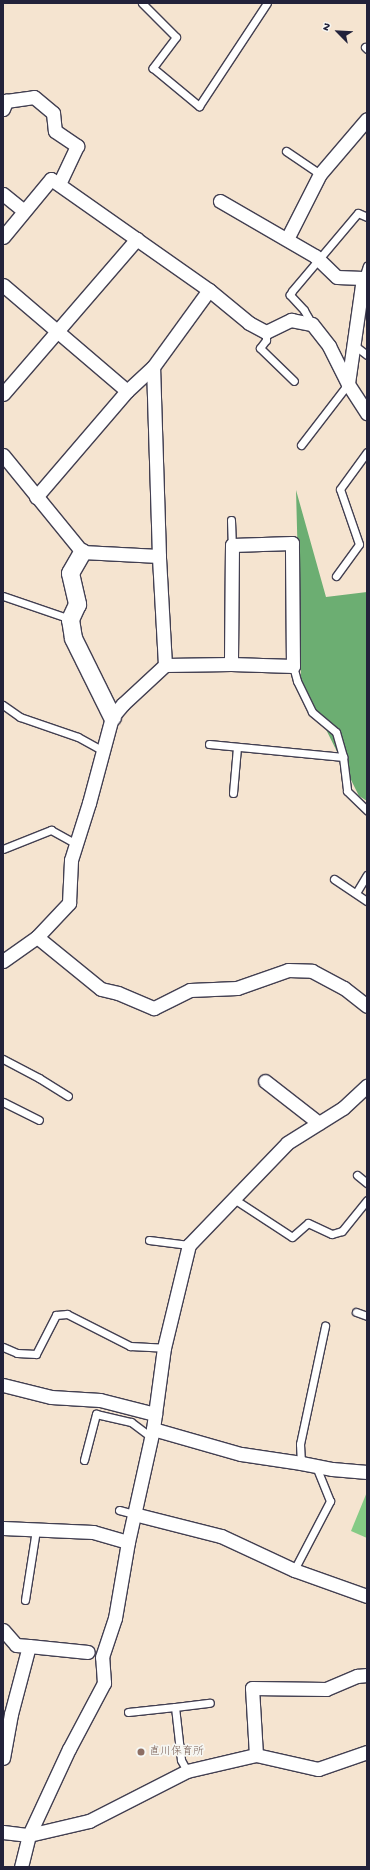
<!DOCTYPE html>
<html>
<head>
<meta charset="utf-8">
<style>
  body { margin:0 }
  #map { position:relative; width:370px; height:1870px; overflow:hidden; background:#f5e4d0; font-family:"Gochi Hand","Klee One",sans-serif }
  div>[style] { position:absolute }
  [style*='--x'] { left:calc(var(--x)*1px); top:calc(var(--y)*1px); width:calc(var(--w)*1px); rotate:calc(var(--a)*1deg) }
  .green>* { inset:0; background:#85ca85 }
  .forest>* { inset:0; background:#6cae72 }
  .roads { filter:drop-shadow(1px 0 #423f51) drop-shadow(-1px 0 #423f51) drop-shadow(0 1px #423f51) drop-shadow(0 -1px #423f51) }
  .service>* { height:7px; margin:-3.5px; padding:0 3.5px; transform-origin:3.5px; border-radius:3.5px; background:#fff }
  .minor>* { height:13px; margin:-6.5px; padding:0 6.5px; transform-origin:6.5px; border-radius:6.5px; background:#fff }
  .tertiary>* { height:17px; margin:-8.5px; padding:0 8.5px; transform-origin:8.5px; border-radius:8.5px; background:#fff }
  .dots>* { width:11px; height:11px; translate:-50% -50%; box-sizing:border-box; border:2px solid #f6f6f2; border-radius:50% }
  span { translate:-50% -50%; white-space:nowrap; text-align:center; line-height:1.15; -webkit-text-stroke:3.5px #f6f6f2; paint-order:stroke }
  .education-label { font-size:11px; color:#785e54 }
  .left { translate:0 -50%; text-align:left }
  .frame { position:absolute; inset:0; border:4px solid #22223b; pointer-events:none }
  .north { position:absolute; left:318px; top:12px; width:40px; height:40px; -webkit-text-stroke:3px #f6f6f2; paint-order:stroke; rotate:294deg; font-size:11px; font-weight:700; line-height:16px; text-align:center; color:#22223b }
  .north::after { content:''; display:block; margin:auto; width:14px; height:18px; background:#22223b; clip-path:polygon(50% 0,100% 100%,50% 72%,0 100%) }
</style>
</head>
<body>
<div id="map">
  <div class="green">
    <i style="clip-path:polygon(367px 1492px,367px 1538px,351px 1531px)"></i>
  </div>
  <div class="forest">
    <i style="clip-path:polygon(296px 490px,326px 597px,367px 592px,367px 801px,359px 796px,301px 679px)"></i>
  </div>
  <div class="roads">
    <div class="service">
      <i style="--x:142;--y:3;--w:48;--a:45"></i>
      <i style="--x:176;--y:37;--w:39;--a:127"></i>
      <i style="--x:153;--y:68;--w:60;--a:39.6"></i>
      <i style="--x:199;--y:106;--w:123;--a:-56.6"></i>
      <i style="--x:365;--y:47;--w:3;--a:45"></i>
      <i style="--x:286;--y:151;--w:41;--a:34.1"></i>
      <i style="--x:363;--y:278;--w:13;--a:-72"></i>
      <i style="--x:312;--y:324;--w:16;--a:-120"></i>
      <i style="--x:304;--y:310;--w:21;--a:-133"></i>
      <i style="--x:290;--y:295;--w:4;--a:-63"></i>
      <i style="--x:292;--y:291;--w:102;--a:-49.8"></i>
      <i style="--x:358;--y:213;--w:10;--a:24"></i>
      <i style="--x:266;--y:332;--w:8;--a:90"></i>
      <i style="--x:266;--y:340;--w:10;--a:127"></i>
      <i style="--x:260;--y:348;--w:47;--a:44.1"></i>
      <i style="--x:354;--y:345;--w:16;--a:38"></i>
      <i style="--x:301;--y:445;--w:77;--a:-52.4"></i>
      <i style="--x:231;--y:520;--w:25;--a:88"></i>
      <i style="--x:336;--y:576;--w:39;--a:-54"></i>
      <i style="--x:359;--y:544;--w:58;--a:-109.1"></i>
      <i style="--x:340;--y:489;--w:46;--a:-53.9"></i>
      <i style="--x:3;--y:596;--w:71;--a:18.9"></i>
      <i style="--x:293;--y:666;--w:16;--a:75"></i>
      <i style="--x:297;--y:681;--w:34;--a:64"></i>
      <i style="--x:312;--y:712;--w:31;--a:40"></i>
      <i style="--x:336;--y:732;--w:26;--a:74"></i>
      <i style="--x:343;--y:757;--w:34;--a:83"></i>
      <i style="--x:347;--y:791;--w:28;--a:44"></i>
      <i style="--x:3;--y:705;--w:21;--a:35"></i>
      <i style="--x:20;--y:717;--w:61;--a:19"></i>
      <i style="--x:78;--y:737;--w:29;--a:29"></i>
      <i style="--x:209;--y:744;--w:135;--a:5.5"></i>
      <i style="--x:233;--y:793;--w:46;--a:-85"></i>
      <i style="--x:3;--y:849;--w:52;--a:-21.6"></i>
      <i style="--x:51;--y:830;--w:29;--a:29"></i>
      <i style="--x:334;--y:879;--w:40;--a:34"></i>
      <i style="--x:356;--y:893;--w:21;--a:-59"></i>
      <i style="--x:3;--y:1059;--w:41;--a:27.8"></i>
      <i style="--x:39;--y:1078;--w:34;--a:32"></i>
      <i style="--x:3;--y:1102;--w:40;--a:26.6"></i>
      <i style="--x:357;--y:1175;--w:13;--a:39"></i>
      <i style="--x:234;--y:1199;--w:69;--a:33.2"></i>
      <i style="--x:292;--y:1237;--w:21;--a:-41"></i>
      <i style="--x:308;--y:1223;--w:26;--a:25"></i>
      <i style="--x:332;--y:1234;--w:10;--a:-17"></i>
      <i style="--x:342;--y:1231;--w:40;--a:-51"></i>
      <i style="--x:149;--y:1240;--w:40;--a:7.1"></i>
      <i style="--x:356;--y:1312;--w:12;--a:20"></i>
      <i style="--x:3;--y:1347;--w:15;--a:23"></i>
      <i style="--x:17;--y:1353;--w:19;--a:3"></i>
      <i style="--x:36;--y:1354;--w:44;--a:-62.9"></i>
      <i style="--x:56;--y:1315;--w:11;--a:-5"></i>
      <i style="--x:67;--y:1314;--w:71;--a:26.9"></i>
      <i style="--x:130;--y:1346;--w:34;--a:3"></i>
      <i style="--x:84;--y:1460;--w:48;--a:-75.4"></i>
      <i style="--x:96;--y:1414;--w:36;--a:13"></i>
      <i style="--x:131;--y:1422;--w:25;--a:37"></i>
      <i style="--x:301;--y:1463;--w:19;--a:-93"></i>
      <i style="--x:300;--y:1444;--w:121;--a:-78"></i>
      <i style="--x:119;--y:1510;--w:16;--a:15"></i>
      <i style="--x:294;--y:1570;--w:78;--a:-62.4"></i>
      <i style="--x:330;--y:1501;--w:37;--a:-112"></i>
      <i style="--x:25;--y:1600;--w:71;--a:-81.1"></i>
      <i style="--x:175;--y:1707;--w:35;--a:-7"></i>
      <i style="--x:128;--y:1712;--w:47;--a:-6.1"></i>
      <i style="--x:175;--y:1707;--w:53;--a:83.5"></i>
      <i style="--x:181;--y:1760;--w:13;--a:61"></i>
    </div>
    <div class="minor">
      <i style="--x:3;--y:109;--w:9;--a:-69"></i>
      <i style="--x:6;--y:101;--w:28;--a:-8"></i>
      <i style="--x:34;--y:97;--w:25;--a:40"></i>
      <i style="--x:53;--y:113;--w:18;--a:84"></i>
      <i style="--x:55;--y:131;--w:27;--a:34"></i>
      <i style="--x:77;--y:146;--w:42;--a:115.3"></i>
      <i style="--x:3;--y:194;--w:27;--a:39"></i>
      <i style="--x:220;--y:201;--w:110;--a:30.1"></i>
      <i style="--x:315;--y:256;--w:30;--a:44"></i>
      <i style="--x:337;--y:277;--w:26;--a:2"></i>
      <i style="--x:363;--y:278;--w:107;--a:98.1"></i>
      <i style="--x:3;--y:237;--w:75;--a:-50.4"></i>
      <i style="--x:51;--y:179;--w:193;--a:35.1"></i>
      <i style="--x:209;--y:290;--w:52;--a:39.5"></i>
      <i style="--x:249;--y:323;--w:19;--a:28"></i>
      <i style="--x:266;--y:332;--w:28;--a:-26"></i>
      <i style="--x:291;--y:320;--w:21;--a:11"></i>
      <i style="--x:312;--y:324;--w:28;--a:52"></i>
      <i style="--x:329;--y:346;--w:42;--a:63.4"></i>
      <i style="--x:348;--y:384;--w:35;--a:57"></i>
      <i style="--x:287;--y:239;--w:73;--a:-63.1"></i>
      <i style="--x:320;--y:174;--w:72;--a:-49.5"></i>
      <i style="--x:3;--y:285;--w:163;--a:40.5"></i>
      <i style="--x:3;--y:394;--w:205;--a:-49.2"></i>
      <i style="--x:3;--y:455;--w:125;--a:50.8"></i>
      <i style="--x:82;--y:552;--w:77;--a:3"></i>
      <i style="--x:36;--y:497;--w:140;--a:-49.4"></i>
      <i style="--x:127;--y:391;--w:35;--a:-43"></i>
      <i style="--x:153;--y:367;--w:95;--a:-54"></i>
      <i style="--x:165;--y:665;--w:66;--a:-0.9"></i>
      <i style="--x:231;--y:664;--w:62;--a:1.8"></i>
      <i style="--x:293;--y:666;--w:123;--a:-90.5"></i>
      <i style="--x:292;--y:543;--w:60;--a:178.1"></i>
      <i style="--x:232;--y:545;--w:119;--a:90.5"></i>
      <i style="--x:37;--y:937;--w:82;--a:39.1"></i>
      <i style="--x:101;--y:989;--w:17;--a:13"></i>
      <i style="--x:118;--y:993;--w:39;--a:23"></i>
      <i style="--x:154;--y:1008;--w:40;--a:-26.6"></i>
      <i style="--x:190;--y:990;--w:47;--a:-2.4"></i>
      <i style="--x:237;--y:988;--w:54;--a:-19.4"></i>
      <i style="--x:288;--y:970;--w:24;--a:2"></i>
      <i style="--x:312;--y:971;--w:36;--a:28"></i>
      <i style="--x:344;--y:988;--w:29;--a:38"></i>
      <i style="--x:3;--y:961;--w:42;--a:-35.2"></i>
      <i style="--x:37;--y:937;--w:47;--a:-46.7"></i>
      <i style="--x:69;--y:903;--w:43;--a:-87.3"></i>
      <i style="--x:71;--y:860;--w:60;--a:-72.5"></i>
      <i style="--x:89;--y:803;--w:89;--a:-75"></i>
      <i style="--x:112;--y:717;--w:17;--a:-50"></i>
      <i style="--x:123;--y:704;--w:57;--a:-42.9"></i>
      <i style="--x:165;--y:665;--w:109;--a:-93.2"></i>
      <i style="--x:159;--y:556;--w:189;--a:-91.8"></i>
      <i style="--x:265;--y:1081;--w:68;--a:37.9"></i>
      <i style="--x:3;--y:1385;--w:49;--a:14"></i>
      <i style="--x:51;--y:1397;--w:49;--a:3.5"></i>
      <i style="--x:100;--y:1400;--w:57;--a:14.3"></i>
      <i style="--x:153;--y:1429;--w:91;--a:15.9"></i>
      <i style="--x:241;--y:1454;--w:61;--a:8.5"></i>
      <i style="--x:301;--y:1463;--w:32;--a:11"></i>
      <i style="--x:332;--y:1469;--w:35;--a:5"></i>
      <i style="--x:134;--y:1514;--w:90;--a:14.2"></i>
      <i style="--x:221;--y:1536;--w:81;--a:25"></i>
      <i style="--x:294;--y:1570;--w:77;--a:19.6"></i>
      <i style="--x:3;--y:1528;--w:90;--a:2.5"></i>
      <i style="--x:93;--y:1532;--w:36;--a:16"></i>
      <i style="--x:3;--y:1630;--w:20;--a:49"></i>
      <i style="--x:16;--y:1645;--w:13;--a:4"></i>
      <i style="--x:256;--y:1755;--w:67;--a:-93.4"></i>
      <i style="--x:252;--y:1688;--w:74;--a:0.8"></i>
      <i style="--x:326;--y:1689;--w:34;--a:-23"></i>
      <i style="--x:357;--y:1676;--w:10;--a:-6"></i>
      <i style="--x:3;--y:1758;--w:45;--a:-79.7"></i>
      <i style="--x:11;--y:1714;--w:70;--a:-75.2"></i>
      <i style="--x:29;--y:1646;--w:59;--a:5.8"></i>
      <i style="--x:3;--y:1832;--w:26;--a:7"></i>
      <i style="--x:29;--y:1835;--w:62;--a:-13.1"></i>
      <i style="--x:89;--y:1821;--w:110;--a:-27"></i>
      <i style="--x:187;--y:1771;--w:71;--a:-13.1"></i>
      <i style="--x:256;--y:1755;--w:64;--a:12.7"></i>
      <i style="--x:318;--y:1769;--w:52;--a:-19.1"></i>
      <i style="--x:21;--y:1867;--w:33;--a:-76"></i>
      <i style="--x:29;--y:1835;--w:95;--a:-65.1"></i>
      <i style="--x:69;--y:1749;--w:75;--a:-62.1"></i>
      <i style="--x:104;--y:1683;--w:26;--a:-94"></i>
      <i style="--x:102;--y:1657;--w:41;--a:-71.6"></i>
      <i style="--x:115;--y:1618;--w:77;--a:-80.3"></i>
      <i style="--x:128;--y:1542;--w:116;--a:-77.5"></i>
      <i style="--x:153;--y:1429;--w:82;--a:-82.3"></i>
      <i style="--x:164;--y:1348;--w:106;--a:-76.4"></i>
      <i style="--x:189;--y:1245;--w:141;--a:-46.1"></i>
      <i style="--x:287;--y:1143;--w:66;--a:-32"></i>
      <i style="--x:343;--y:1108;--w:33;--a:-43"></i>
    </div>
    <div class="tertiary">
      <i style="--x:82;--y:552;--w:24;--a:120"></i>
      <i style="--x:70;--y:573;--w:32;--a:77"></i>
      <i style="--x:77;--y:604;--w:17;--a:115"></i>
      <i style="--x:70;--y:619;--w:19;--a:81"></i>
      <i style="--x:73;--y:638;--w:88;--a:63.7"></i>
    </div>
  </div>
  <div class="dots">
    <i style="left:141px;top:1752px;background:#8d6e63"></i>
  </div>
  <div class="education-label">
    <span class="left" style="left:149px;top:1752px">直川保育所</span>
  </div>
  <div class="frame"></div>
  <div class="north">N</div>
</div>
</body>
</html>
